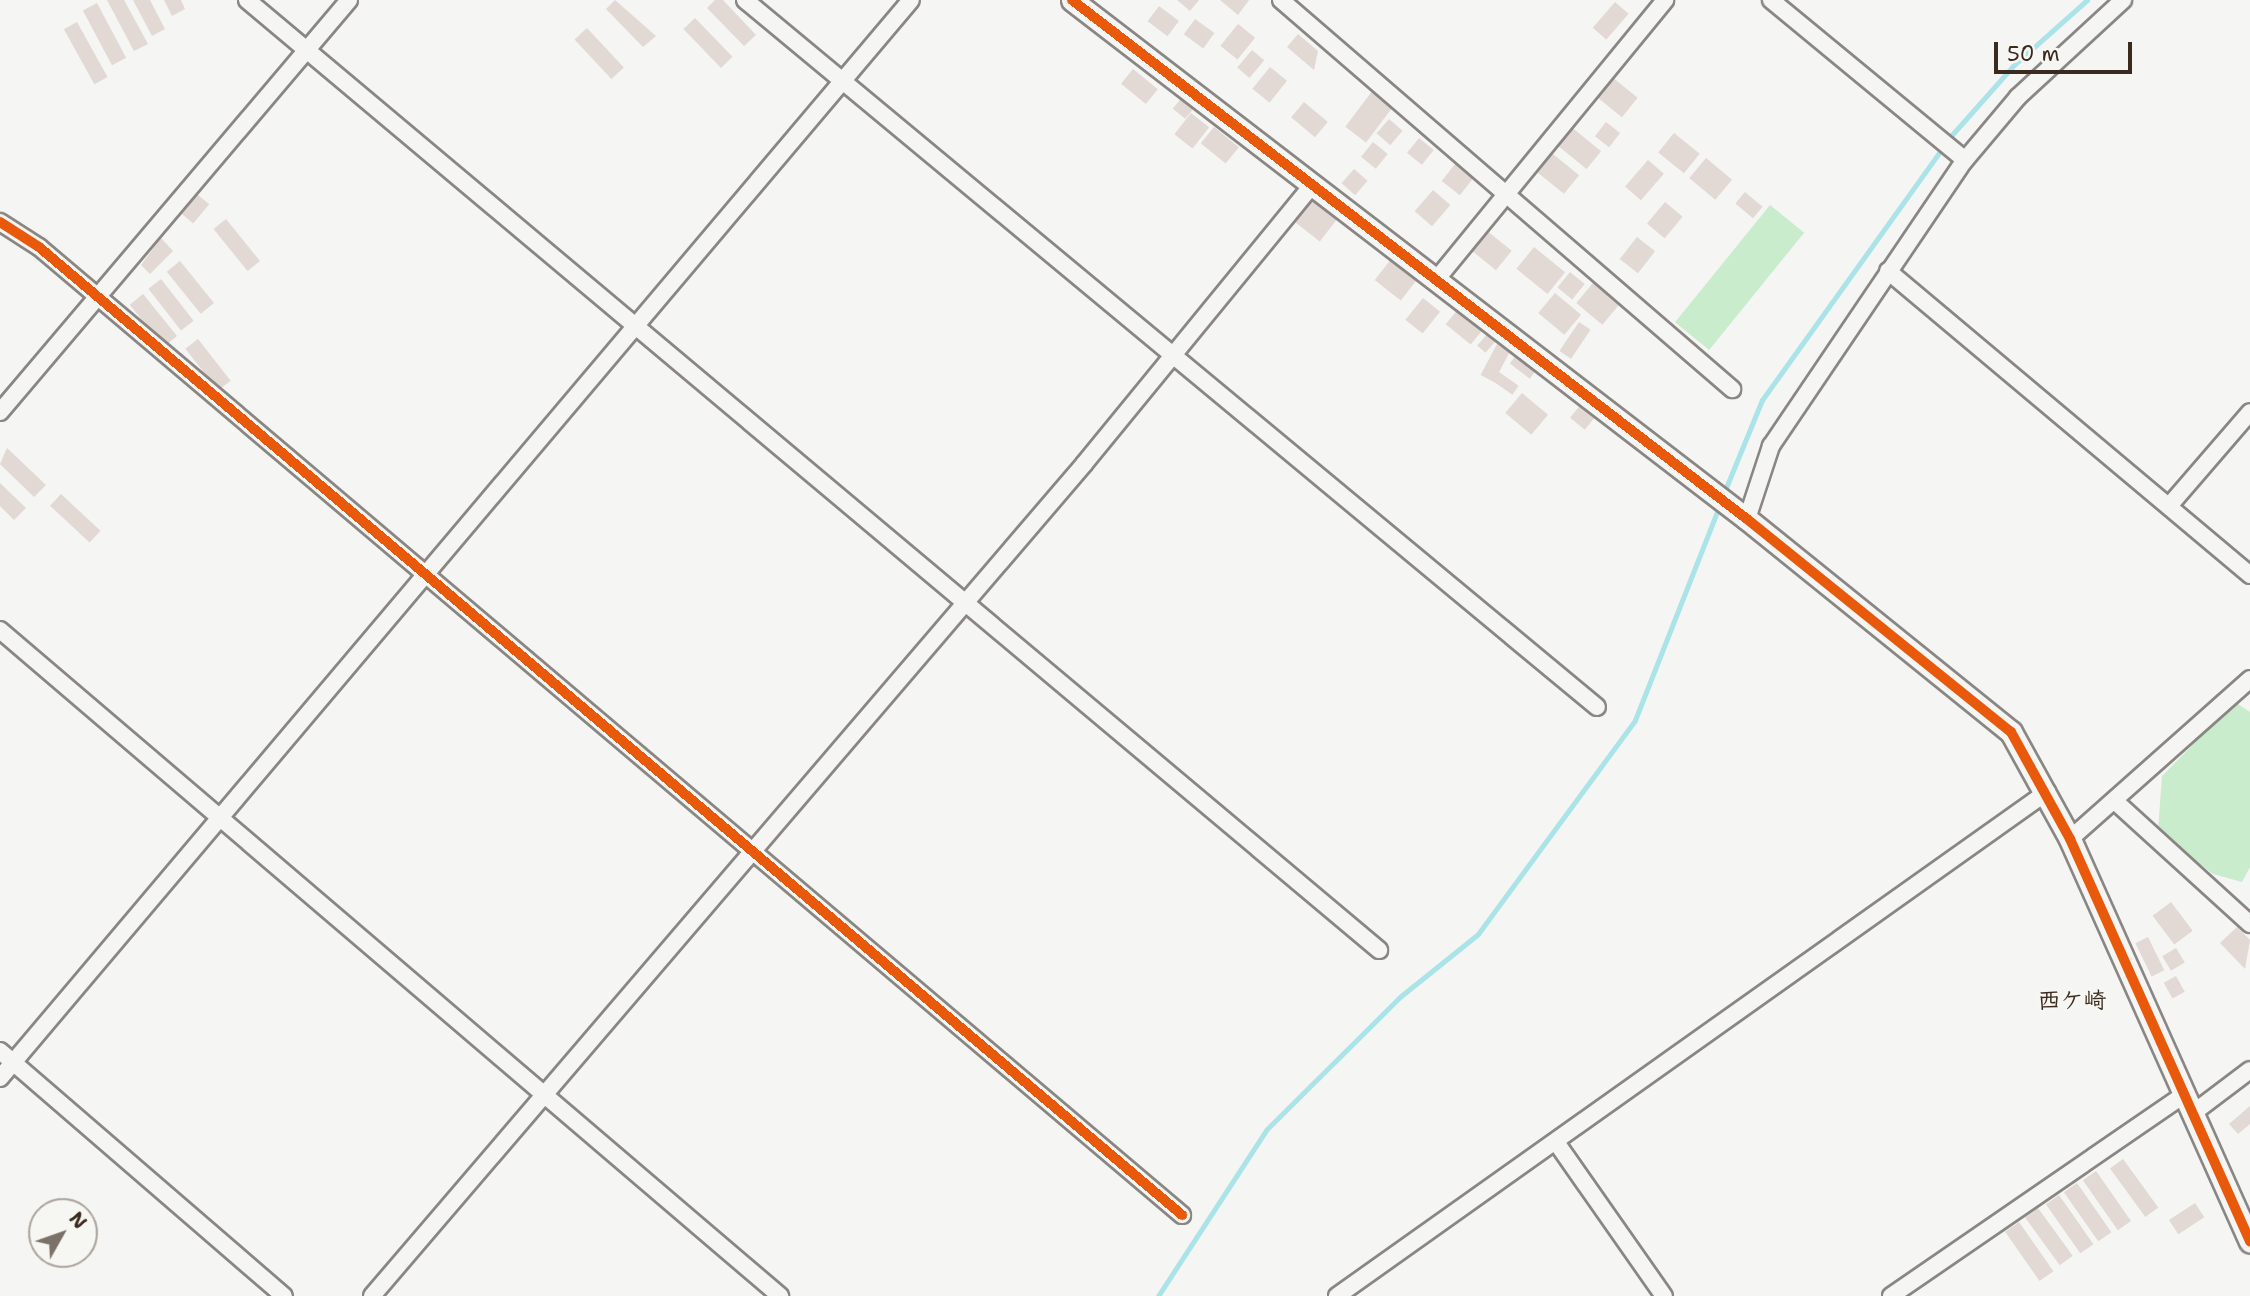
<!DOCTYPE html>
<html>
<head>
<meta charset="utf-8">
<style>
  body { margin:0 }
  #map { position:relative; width:2250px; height:1296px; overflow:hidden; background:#f5f5f3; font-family:"Shantell Sans","Klee One",sans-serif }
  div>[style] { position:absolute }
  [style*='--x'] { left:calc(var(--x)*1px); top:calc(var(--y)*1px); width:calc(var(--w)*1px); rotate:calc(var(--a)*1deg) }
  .green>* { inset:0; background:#c9eccc; transform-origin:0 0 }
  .stream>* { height:5px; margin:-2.5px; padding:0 2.5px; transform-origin:2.5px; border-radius:2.5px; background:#aae3e8 }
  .building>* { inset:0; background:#e2d8d4; transform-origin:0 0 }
  .roads { filter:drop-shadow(2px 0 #8a8683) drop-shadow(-2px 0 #8a8683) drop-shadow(0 2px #8a8683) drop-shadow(0 -2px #8a8683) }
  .minor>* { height:16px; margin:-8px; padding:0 8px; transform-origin:8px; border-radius:8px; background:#f5f5f3 }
  .tertiary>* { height:21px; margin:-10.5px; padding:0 10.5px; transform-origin:10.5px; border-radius:10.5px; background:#f5f5f3 }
  .cycleway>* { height:10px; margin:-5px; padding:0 5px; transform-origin:5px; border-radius:5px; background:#e8590c }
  span { translate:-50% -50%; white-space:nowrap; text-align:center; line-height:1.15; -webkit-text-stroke:7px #f6f6f2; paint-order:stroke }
  .quarter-label { font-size:23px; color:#3b2a1e; font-weight:700 }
  .north { position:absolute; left:28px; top:1198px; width:70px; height:70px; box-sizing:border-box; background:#f6f6f2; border:2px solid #aba49d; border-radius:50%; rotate:50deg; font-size:19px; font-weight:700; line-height:28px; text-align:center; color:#3b2a1e }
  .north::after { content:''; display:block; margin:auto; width:24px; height:32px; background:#7c7169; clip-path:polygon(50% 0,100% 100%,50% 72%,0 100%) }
  .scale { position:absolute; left:1994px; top:42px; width:138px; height:32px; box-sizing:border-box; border:4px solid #3b2a1e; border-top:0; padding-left:9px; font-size:21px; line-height:24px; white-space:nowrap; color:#3b2a1e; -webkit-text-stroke:5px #f6f6f2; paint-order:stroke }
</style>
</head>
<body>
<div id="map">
  <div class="green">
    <i style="left:1770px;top:205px;width:44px;height:151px;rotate:39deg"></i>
    <i style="clip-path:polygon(2235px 702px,2250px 712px,2250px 867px,2242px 882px,2213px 874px,2158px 831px,2162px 776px)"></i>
  </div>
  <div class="stream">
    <i style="--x:0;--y:398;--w:164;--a:-49.2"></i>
    <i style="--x:1723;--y:495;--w:103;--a:-67.7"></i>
    <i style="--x:1762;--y:400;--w:323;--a:-54.4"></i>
    <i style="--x:1950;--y:137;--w:96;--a:-48.4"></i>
    <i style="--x:2014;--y:65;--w:98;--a:-41.7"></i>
    <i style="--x:1158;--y:1296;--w:199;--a:-56.9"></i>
    <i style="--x:1267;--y:1129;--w:189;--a:-44.8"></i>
    <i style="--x:1401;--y:996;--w:99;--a:-38.8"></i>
    <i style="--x:1478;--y:934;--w:265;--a:-53.7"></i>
    <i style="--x:1635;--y:720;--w:232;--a:-68.5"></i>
  </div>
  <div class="building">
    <i style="clip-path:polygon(107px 0,124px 0,148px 44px,134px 51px)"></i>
    <i style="clip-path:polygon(133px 0,150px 0,165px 29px,152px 36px)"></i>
    <i style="clip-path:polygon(164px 0,181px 0,185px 9px,172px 16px)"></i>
    <i style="clip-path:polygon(615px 0,656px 36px,643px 47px,606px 9px)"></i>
    <i style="clip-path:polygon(715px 0,723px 0,756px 35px,744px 46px,707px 8px)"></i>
    <i style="clip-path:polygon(1177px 0,1199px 0,1190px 11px)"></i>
    <i style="clip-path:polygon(1220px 0,1249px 0,1238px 15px)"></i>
    <i style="left:1615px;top:2px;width:18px;height:34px;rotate:41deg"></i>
    <i style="left:97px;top:3px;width:62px;height:16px;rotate:62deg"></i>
    <i style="left:1159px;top:6px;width:25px;height:19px;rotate:37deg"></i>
    <i style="left:695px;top:18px;width:54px;height:16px;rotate:46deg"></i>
    <i style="left:1195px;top:19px;width:24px;height:19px;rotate:36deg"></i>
    <i style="left:77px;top:22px;width:63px;height:15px;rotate:61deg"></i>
    <i style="left:1238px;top:24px;width:22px;height:28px;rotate:39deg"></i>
    <i style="left:587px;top:28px;width:54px;height:17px;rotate:47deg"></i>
    <i style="clip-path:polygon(1298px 34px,1318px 51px,1314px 70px,1287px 47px)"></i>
    <i style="left:1252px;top:50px;width:16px;height:23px;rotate:40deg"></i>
    <i style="left:1270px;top:67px;width:22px;height:28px;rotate:39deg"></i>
    <i style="left:1133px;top:69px;width:32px;height:19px;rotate:39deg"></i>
    <i style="left:1612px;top:77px;width:33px;height:25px;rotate:39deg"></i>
    <i style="left:1373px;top:90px;width:26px;height:46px;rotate:37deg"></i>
    <i style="left:1185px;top:94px;width:16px;height:19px;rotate:40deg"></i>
    <i style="left:1304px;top:102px;width:31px;height:20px;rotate:40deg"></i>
    <i style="left:1191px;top:113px;width:23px;height:27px;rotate:38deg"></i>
    <i style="left:1389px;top:119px;width:18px;height:19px;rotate:41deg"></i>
    <i style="left:1606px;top:122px;width:18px;height:18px;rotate:38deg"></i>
    <i style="left:1570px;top:126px;width:40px;height:23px;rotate:39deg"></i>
    <i style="left:1214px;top:127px;width:32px;height:21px;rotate:39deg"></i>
    <i style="left:1674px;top:133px;width:33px;height:25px;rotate:39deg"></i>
    <i style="left:1419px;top:138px;width:19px;height:19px;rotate:39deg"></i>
    <i style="left:1373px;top:142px;width:19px;height:19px;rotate:39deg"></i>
    <i style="left:1548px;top:150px;width:40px;height:24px;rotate:39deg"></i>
    <i style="left:1706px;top:158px;width:34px;height:26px;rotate:40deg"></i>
    <i style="left:1459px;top:159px;width:23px;height:28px;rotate:38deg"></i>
    <i style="left:1648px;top:160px;width:21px;height:35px;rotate:41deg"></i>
    <i style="left:1354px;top:169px;width:18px;height:19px;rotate:41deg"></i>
    <i style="left:1433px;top:190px;width:23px;height:28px;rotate:41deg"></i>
    <i style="left:1745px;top:192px;width:23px;height:15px;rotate:40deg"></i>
    <i style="left:197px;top:194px;width:16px;height:25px;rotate:40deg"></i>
    <i style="left:1311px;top:199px;width:33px;height:28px;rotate:38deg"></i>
    <i style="left:1665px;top:202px;width:23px;height:28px;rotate:40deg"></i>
    <i style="left:226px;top:219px;width:54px;height:16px;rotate:51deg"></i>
    <i style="left:1486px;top:230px;width:33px;height:25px;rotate:39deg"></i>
    <i style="left:1637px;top:237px;width:23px;height:28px;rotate:38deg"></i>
    <i style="clip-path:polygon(161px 238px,173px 251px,150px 274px,141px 265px)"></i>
    <i style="left:1534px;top:247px;width:40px;height:28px;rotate:39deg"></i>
    <i style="left:1392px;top:258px;width:33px;height:28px;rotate:38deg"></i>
    <i style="left:180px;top:261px;width:54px;height:17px;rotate:51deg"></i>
    <i style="left:1570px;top:272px;width:19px;height:20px;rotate:39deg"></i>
    <i style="left:161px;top:279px;width:53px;height:16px;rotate:52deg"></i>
    <i style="left:1593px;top:283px;width:34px;height:26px;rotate:40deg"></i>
    <i style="left:1555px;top:293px;width:34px;height:26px;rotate:40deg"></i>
    <i style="left:143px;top:294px;width:54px;height:17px;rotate:51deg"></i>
    <i style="left:1423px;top:298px;width:22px;height:28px;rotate:39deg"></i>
    <i style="left:1459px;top:308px;width:32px;height:21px;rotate:39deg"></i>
    <i style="left:1579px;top:322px;width:14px;height:35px;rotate:34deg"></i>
    <i style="left:1489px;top:332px;width:11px;height:18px;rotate:41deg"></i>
    <i style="left:198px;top:339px;width:53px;height:16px;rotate:52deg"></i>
    <i style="left:1497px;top:344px;width:15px;height:35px;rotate:28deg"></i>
    <i style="left:1517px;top:354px;width:25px;height:12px;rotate:37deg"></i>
    <i style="left:1499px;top:372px;width:24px;height:11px;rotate:35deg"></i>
    <i style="left:1522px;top:393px;width:34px;height:26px;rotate:40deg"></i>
    <i style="left:1582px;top:403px;width:19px;height:19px;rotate:39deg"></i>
    <i style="clip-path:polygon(7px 448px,46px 485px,34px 497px,0 464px)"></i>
    <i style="clip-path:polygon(0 483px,26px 508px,14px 520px,0 506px)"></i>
    <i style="left:61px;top:494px;width:54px;height:16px;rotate:43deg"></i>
    <i style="left:2171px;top:902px;width:36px;height:23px;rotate:53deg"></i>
    <i style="clip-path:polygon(2237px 927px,2250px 940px,2245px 969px,2220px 943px)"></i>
    <i style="left:2148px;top:937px;width:37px;height:14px;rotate:64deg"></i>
    <i style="left:2176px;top:948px;width:17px;height:16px;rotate:59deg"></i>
    <i style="left:2176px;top:976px;width:18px;height:14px;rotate:61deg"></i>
    <i style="clip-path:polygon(2250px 1106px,2250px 1124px,2238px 1134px,2229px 1124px)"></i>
    <i style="left:2123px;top:1159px;width:60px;height:16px;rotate:54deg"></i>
    <i style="left:2096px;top:1171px;width:61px;height:16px;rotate:55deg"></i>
    <i style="left:2077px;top:1183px;width:60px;height:16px;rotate:55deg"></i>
    <i style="left:2059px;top:1195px;width:60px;height:16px;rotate:55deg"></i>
    <i style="left:2195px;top:1203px;width:17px;height:31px;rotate:57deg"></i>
    <i style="left:2038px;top:1208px;width:59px;height:16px;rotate:54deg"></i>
    <i style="left:2019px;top:1222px;width:60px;height:17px;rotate:55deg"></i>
  </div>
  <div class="roads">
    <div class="minor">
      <i style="--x:247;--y:0;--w:1478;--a:40"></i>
      <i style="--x:745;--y:0;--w:1107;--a:39.69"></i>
      <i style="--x:1281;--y:0;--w:596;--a:40.78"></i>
      <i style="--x:1771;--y:0;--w:251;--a:39.5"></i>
      <i style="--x:0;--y:222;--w:46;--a:32.7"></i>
      <i style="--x:39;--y:247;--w:1498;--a:40.26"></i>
      <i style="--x:1888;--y:271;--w:473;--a:40"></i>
      <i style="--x:1436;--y:280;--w:362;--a:-50.7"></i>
      <i style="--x:0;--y:412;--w:540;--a:-49.73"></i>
      <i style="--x:2169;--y:506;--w:124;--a:-49.2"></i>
      <i style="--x:1747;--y:519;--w:77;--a:-71.8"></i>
      <i style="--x:1771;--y:446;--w:346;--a:-55.9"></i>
      <i style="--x:1965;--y:160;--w:82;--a:-49.9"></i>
      <i style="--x:2018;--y:97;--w:143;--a:-42.7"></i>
      <i style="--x:0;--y:630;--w:1026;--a:40.49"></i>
      <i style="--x:2117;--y:803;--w:180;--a:42.3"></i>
      <i style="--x:2070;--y:839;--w:241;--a:-41.6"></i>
      <i style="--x:0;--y:1051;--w:375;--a:40.8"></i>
      <i style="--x:0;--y:1078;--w:1411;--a:-49.8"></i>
      <i style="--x:2193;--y:1113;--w:71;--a:-37"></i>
      <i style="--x:1556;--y:1142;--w:188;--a:55"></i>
      <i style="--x:372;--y:1296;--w:1095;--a:-49.44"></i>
      <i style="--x:1084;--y:464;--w:362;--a:-50.7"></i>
      <i style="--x:1337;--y:1296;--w:871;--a:-35.37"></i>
      <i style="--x:1891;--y:1296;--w:357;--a:-34.5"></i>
    </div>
    <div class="tertiary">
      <i style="--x:1072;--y:0;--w:851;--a:37.56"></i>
      <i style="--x:1747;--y:519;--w:339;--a:38.9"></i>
      <i style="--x:2011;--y:732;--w:122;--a:61.1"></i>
      <i style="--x:2070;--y:839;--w:441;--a:65.9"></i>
    </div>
  </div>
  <div class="cycleway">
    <i style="--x:1072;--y:0;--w:851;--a:37.56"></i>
    <i style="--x:1747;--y:519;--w:339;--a:38.9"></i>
    <i style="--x:2011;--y:732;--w:122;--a:61.1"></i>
    <i style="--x:2070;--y:839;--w:441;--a:65.9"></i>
    <i style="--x:0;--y:222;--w:46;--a:32.7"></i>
    <i style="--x:39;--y:247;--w:1498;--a:40.26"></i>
  </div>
  <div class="quarter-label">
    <span style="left:2072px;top:1000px">西ケ崎</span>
  </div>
  <div class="north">N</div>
  <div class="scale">50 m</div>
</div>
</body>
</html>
